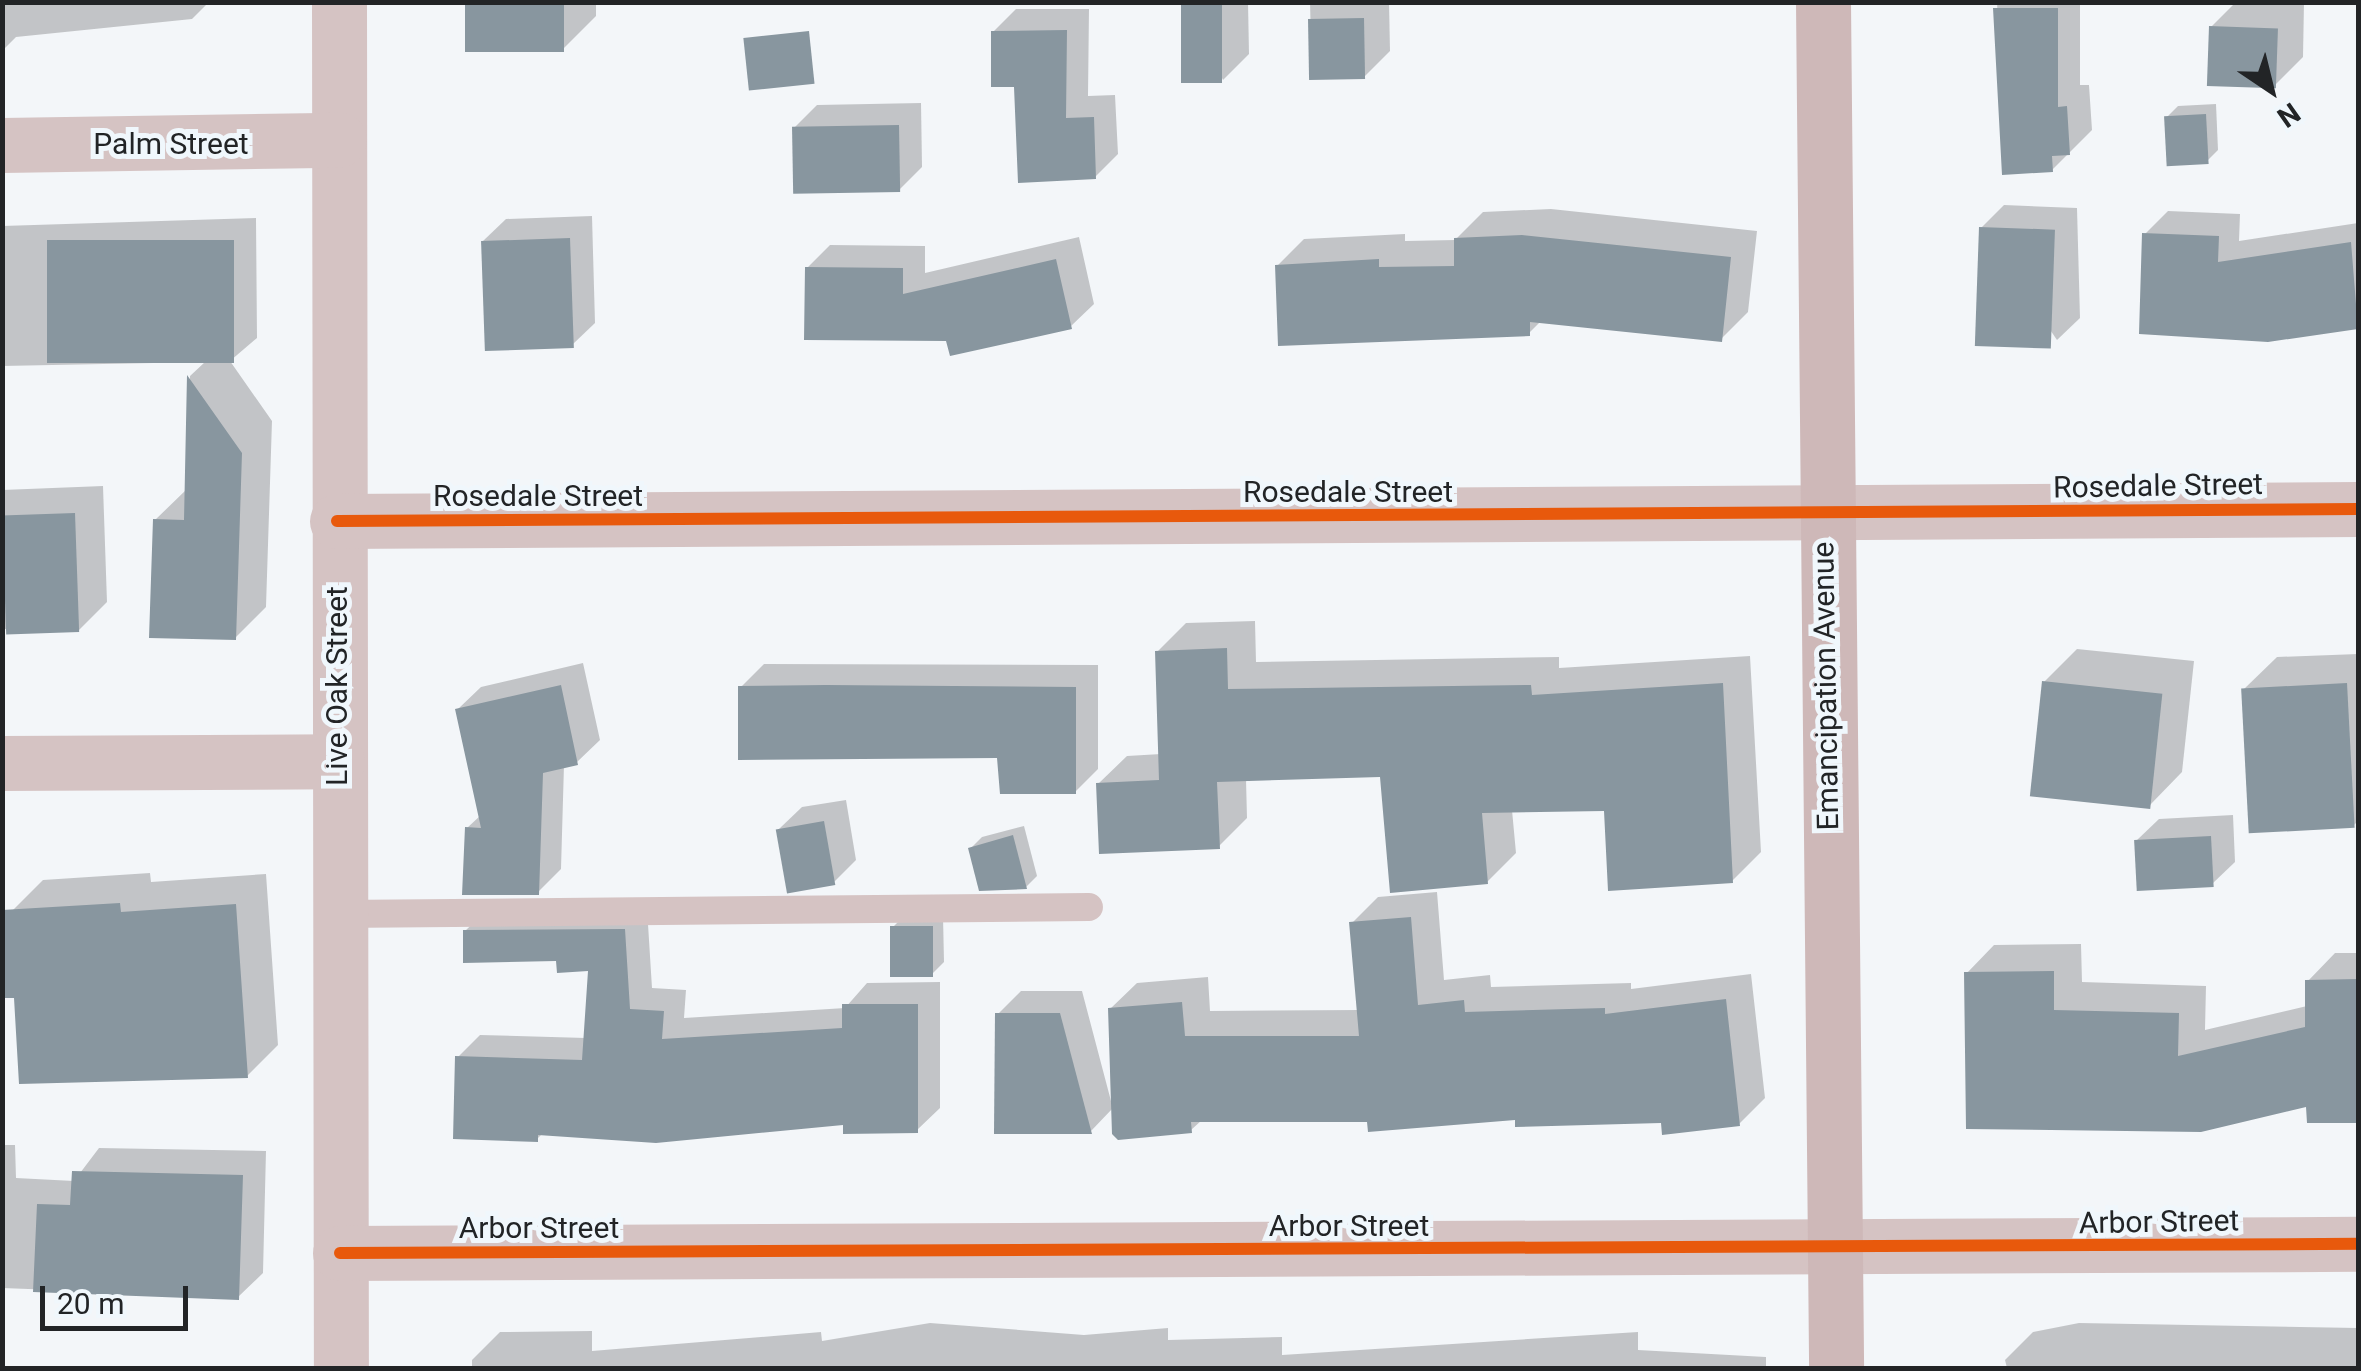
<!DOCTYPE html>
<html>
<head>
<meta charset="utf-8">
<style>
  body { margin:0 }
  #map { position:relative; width:2361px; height:1371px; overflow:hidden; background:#f3f6f9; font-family:Roboto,sans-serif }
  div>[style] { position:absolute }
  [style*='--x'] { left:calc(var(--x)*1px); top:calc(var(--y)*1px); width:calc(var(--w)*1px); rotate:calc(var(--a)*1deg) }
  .shadow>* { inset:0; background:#0003 }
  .building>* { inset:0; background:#88969f; transform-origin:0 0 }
  .lane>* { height:28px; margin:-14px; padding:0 14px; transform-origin:14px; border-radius:14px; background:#d5c3c3 }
  .street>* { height:55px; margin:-27.5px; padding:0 27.5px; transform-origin:27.5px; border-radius:27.5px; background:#d5c3c3 }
  .secondary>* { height:55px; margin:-27.5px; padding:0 27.5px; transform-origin:27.5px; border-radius:27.5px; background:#ceb8b8 }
  .cycleway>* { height:12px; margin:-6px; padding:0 6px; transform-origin:6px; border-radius:6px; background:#e8590c }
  span { translate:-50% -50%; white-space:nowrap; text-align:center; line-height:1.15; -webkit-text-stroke:10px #f0f7fc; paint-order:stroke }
  .street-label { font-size:30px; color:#222426 }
  .frame { position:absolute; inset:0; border:5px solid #222426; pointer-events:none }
  .north { position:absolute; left:2221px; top:40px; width:100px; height:100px; -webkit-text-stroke:8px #f0f7fc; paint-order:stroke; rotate:145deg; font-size:28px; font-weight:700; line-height:40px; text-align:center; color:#222426 }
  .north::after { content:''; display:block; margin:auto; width:35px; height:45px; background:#222426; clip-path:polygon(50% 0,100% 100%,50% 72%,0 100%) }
  .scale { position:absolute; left:40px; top:1286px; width:148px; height:45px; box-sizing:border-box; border:5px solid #222426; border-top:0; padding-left:12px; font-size:30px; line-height:35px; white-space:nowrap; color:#222426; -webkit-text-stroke:8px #f0f7fc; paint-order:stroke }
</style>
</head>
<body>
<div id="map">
  <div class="shadow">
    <i style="clip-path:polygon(2px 2px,209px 2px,192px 19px,16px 37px,2px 51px)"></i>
    <i style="clip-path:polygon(467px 2px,596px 2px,596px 16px,562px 50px)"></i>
    <i style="clip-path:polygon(1183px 2px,1248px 2px,1249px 54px,1223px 80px)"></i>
    <i style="clip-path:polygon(1310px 2px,1389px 2px,1390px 51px,1364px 77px,1312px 78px)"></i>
    <i style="clip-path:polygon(1997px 2px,2080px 2px,2080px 85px,2089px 85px,2092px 130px,2052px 170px,2004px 173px)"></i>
    <i style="clip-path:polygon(2236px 2px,2304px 2px,2303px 57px,2276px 84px,2211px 27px)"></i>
    <i style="clip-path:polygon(1016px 9px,1089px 9px,1088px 96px,1115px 95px,1118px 154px,1095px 177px,993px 32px)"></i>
    <i style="clip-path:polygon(921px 103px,922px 167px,899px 190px,794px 128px,817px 105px)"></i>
    <i style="clip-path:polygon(2216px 104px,2218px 150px,2207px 161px,2167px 117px,2178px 106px)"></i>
    <i style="clip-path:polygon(2004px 205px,2077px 208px,2080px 318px,2057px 340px,1981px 228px)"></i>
    <i style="clip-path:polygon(1551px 209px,1757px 231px,1748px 312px,1721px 339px,1541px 321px,1529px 333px,1277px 266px,1304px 239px,1405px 234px,1405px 241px,1455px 240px,1483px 212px)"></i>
    <i style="clip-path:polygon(2168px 211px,2240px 214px,2239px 241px,2358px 223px,2358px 327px,2268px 340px,2145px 234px)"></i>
    <i style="clip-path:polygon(592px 216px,595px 323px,572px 345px,483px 241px,506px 219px)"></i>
    <i style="clip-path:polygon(256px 218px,257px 338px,230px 361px,272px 421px,266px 607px,235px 638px,155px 520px,187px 489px,190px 376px,205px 362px,2px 366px,2px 226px)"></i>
    <i style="clip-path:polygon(1079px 237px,1094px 304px,1071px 326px,948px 339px,807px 268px,830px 245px,925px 246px,925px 273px)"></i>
    <i style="clip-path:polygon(103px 486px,107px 602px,79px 630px,2px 629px,2px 490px)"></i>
    <i style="clip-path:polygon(1255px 621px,1256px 662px,1559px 657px,1559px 668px,1750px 656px,1761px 852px,1732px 881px,1606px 809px,1512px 810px,1516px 853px,1487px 882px,1383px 774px,1246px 779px,1247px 818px,1219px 846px,1098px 784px,1127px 756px,1161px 754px,1157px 652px,1186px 623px)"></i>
    <i style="clip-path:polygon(2077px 649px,2194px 661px,2182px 772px,2149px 806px,2044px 682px)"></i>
    <i style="clip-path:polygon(2358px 654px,2358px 821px,2354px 825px,2243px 690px,2277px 657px)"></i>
    <i style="clip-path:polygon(583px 663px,600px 740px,577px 762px,564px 765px,561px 869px,538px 892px,467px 828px,481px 815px,458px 709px,481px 687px)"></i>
    <i style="clip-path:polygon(764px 664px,1098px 665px,1098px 769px,1075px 792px,999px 756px,741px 687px)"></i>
    <i style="clip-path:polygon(846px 800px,856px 860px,834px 882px,779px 829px,802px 807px)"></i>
    <i style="clip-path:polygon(2233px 815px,2235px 862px,2212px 884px,2136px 841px,2159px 819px)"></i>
    <i style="clip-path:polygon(1024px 826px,1037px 876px,1026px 887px,971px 848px,982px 837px)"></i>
    <i style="clip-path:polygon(150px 873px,151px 882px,266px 874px,278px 1045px,247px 1076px,12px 911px,43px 880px)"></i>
    <i style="clip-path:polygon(1437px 892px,1444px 980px,1490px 975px,1491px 987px,1631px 983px,1631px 989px,1751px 974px,1765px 1098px,1739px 1124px,1518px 1117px,1202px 1120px,1191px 1130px,1113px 1108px,1091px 1131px,998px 1014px,1021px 991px,1082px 991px,1111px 1101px,1110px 1009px,1137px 983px,1208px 977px,1210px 1011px,1360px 1010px,1352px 923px,1378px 897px)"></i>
    <i style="clip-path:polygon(647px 908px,652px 988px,686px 990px,684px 1018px,845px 1008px,867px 983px,940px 982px,940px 1108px,917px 1130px,845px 1122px,543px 1133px,537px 1139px,458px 1057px,480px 1035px,586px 1038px,591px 968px,465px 931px,488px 909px)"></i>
    <i style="clip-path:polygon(904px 916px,943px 916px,944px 962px,933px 973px,893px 927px)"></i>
    <i style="clip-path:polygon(2081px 944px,2082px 982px,2206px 986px,2205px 1030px,2307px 1006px,2307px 982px,2335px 953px,2358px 953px,2358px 1122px,2309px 1121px,2309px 1104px,2201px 1129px,1966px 974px,1994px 945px)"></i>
    <i style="clip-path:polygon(2px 1145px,15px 1145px,16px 1178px,74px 1181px,99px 1148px,266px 1151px,263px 1273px,238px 1297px,2px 1288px)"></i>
    <i style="clip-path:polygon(930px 1323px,1084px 1335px,1168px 1328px,1168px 1340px,1282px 1337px,1282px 1355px,1638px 1332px,1638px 1350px,1766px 1357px,1766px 1368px,472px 1368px,472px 1360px,500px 1332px,592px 1331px,592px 1351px,821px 1332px,822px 1341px)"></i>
    <i style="clip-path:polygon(2079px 1323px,2358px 1328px,2358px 1368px,2007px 1368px,2005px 1360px,2033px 1332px)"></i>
  </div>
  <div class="building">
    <i style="left:465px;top:2px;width:99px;height:50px"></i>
    <i style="left:1181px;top:2px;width:41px;height:81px"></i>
    <i style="clip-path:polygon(1993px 8px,2058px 8px,2058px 107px,2067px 106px,2070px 155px,2052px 156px,2053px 172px,2002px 175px)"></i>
    <i style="left:1364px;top:18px;width:61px;height:56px;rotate:89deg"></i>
    <i style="left:2209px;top:26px;width:69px;height:60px;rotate:2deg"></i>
    <i style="clip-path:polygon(1067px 30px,1066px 118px,1094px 117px,1096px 179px,1018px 183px,1014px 87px,991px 87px,991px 31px)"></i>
    <i style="left:809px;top:31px;width:53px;height:66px;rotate:84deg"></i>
    <i style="left:2206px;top:114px;width:50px;height:42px;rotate:87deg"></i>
    <i style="left:899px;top:125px;width:67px;height:107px;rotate:89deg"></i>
    <i style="left:1979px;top:227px;width:76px;height:119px;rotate:2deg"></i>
    <i style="clip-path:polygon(2142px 233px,2219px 236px,2218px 262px,2351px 242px,2358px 329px,2268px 342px,2139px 334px)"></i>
    <i style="clip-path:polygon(1522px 235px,1731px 257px,1722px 342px,1530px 322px,1530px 336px,1278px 346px,1275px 265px,1379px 259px,1379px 267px,1454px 266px,1454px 238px)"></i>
    <i style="left:570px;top:238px;width:110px;height:89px;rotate:88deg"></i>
    <i style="left:234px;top:240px;width:123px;height:187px;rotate:90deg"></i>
    <i style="clip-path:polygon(1056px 259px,1072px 329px,950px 356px,946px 341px,804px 340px,805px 267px,903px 268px,903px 294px)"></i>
    <i style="clip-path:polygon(187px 375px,242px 453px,236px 640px,149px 638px,153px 519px,184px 520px)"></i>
    <i style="left:75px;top:513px;width:119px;height:73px;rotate:88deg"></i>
    <i style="clip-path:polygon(1227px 648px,1228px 689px,1531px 685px,1532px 695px,1723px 683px,1733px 883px,1608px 891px,1604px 811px,1482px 813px,1488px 884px,1390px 893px,1380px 777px,1217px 782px,1220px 849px,1099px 854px,1096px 783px,1159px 780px,1155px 651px)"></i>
    <i style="left:2042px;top:681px;width:121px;height:116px;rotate:6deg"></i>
    <i style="left:2347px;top:683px;width:145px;height:106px;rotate:87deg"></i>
    <i style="clip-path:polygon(561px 685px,578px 765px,543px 773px,539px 895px,462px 895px,465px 827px,481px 828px,455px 709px)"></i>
    <i style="clip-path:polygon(826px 685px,1076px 687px,1076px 794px,1000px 794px,997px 758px,738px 760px,738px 686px)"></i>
    <i style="left:824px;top:821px;width:65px;height:49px;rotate:80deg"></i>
    <i style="clip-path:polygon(1013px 835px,1027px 889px,979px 891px,968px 848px)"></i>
    <i style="left:2211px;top:836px;width:51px;height:77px;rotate:87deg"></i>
    <i style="clip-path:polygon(120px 903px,121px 912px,236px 904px,248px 1078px,19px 1084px,14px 998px,2px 998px,2px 910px)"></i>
    <i style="clip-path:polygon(1411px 917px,1418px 1005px,1464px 1000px,1465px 1012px,1605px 1008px,1605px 1014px,1726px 999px,1740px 1126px,1662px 1135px,1661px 1123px,1515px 1127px,1515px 1120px,1368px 1132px,1367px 1122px,1191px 1122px,1192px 1133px,1118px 1140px,1112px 1134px,1108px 1008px,1182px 1002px,1185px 1036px,1359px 1036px,1349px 922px)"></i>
    <i style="left:890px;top:926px;width:43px;height:51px"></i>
    <i style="clip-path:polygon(625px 929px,630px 1009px,664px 1011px,662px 1039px,842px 1028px,842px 1004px,918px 1004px,918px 1133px,843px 1134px,843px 1125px,656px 1143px,538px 1135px,538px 1142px,453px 1139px,455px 1056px,582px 1060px,588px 971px,557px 973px,556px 961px,463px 963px,463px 930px)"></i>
    <i style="clip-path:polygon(2054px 971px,2054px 1010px,2179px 1013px,2178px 1056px,2305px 1027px,2305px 980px,2358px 979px,2358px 1123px,2307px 1123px,2306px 1107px,2201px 1132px,1966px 1129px,1964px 972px)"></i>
    <i style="clip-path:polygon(995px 1013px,1060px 1013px,1092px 1134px,994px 1134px)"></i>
    <i style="clip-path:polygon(72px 1171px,243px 1175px,239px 1300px,33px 1292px,37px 1204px,70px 1205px)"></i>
  </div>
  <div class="lane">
    <i style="--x:338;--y:914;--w:751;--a:-0.53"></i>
  </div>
  <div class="street">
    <i style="--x:339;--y:2;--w:1366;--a:89.92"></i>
    <i style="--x:2;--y:145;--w:337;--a:-0.9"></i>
    <i style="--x:337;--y:521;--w:2021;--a:-0.34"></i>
    <i style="--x:2;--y:763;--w:335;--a:-0.3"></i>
    <i style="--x:340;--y:1253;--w:2018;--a:-0.26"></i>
  </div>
  <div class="secondary">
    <i style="--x:1823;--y:2;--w:1366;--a:89.45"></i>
  </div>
  <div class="cycleway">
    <i style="--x:337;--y:521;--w:2021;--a:-0.34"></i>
    <i style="--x:340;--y:1253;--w:2018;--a:-0.26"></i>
  </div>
  <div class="street-label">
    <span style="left:171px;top:144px">Palm Street</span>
    <span style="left:2158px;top:486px;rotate:-1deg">Rosedale Street</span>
    <span style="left:1348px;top:492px">Rosedale Street</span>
    <span style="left:538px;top:496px">Rosedale Street</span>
    <span style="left:337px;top:686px;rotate:-90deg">Live Oak Street</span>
    <span style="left:1826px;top:686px;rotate:-91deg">Emancipation Avenue</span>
    <span style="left:2159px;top:1222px;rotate:-1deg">Arbor Street</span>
    <span style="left:1349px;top:1226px">Arbor Street</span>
    <span style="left:539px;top:1228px">Arbor Street</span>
  </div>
  <div class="frame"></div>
  <div class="north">N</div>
  <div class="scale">20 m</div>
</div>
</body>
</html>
